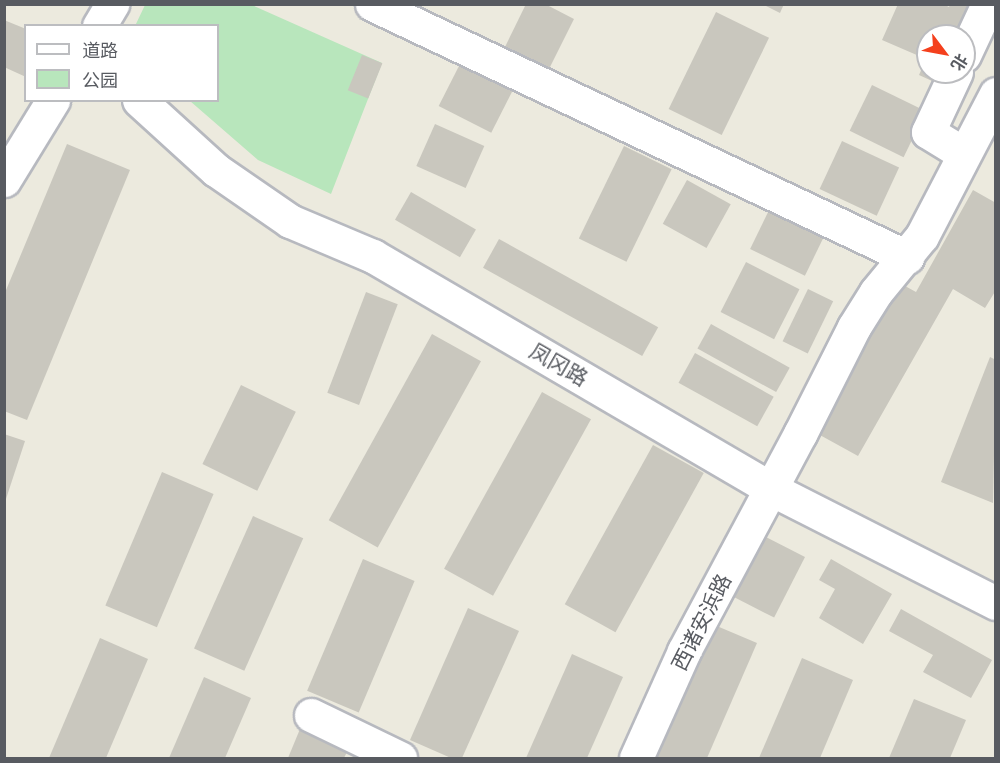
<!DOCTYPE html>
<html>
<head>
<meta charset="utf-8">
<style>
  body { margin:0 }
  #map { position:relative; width:1000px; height:763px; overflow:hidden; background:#eceade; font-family:"Open Sans","Noto Sans SC",sans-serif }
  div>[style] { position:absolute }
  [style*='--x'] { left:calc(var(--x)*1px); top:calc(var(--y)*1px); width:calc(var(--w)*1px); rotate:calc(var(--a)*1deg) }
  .green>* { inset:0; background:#b8e6bc }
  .building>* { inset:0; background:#c9c7be; transform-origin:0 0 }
  .roads { filter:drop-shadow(2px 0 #b7b9bf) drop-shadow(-2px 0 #b7b9bf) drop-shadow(0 2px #b7b9bf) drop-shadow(0 -2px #b7b9bf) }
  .minor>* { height:33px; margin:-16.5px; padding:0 16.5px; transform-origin:16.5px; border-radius:16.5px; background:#fff }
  span { translate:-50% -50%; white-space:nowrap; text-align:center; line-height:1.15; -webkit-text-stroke:6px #fff; paint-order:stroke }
  .street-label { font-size:21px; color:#585b61 }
  .frame { position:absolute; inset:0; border:6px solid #585b61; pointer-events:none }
  .legend { position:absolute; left:24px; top:24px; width:195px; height:78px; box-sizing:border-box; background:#fff; border:2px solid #bcbdc0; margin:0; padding:8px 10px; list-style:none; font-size:18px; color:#585b61 }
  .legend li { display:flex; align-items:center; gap:12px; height:30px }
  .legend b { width:30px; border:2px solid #bcbdc0 }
  .north { position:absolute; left:916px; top:24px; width:60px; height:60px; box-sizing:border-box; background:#fff; border:2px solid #bcbdc0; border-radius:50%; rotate:122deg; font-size:16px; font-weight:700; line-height:24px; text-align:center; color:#585b61 }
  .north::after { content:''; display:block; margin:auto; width:21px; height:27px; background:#f4401d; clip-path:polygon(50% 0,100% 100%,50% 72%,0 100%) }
</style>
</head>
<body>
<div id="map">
  <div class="green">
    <i style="clip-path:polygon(145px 5px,252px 5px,382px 63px,331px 194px,258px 160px,190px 101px,218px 100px,218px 26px,135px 26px)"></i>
  </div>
  <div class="building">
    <i style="clip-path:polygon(526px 4px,545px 4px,574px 19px,549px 69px,505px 47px)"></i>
    <i style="clip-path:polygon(762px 4px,784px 4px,780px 13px)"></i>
    <i style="clip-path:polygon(898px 4px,943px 4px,949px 7px,950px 4px,980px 4px,964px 36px,928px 36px,928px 72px,950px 72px,943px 86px,919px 75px,926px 59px,882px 40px)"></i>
    <i style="left:716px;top:12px;width:59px;height:108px;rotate:26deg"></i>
    <i style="clip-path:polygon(4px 20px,26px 29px,26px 77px,4px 67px)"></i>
    <i style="left:362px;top:55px;width:22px;height:38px;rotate:22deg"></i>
    <i style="left:460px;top:64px;width:59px;height:47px;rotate:27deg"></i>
    <i style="left:872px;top:85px;width:60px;height:51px;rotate:26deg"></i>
    <i style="left:435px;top:124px;width:54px;height:46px;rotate:24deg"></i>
    <i style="left:842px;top:141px;width:63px;height:53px;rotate:25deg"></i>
    <i style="clip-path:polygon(67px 144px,130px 170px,27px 420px,4px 411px,4px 295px)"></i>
    <i style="left:624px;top:146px;width:53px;height:103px;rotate:26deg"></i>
    <i style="left:687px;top:180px;width:50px;height:50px;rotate:29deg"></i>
    <i style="clip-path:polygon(973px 190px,996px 203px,996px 290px,985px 308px,953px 289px,858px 456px,809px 429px,894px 280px,916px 292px)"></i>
    <i style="left:411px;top:192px;width:75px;height:32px;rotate:30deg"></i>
    <i style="left:772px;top:204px;width:61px;height:50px;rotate:26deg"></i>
    <i style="left:499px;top:239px;width:182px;height:33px;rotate:29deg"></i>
    <i style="left:746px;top:262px;width:60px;height:56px;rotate:27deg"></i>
    <i style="left:808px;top:289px;width:28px;height:58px;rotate:26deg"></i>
    <i style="left:366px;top:292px;width:34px;height:108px;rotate:21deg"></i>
    <i style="left:711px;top:324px;width:90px;height:28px;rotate:29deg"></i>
    <i style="left:432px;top:334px;width:56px;height:213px;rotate:29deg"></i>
    <i style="left:695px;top:353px;width:90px;height:34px;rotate:29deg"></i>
    <i style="clip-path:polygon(990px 357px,996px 360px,993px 503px,941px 482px)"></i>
    <i style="left:241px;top:385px;width:61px;height:88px;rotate:26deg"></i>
    <i style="left:542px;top:392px;width:56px;height:202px;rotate:29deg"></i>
    <i style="clip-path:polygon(4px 434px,25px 441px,5px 502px,4px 502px)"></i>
    <i style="left:653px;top:445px;width:58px;height:182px;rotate:29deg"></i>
    <i style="left:162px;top:472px;width:56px;height:145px;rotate:23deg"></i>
    <i style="left:253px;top:516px;width:55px;height:145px;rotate:24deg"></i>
    <i style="left:756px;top:532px;width:55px;height:68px;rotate:27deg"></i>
    <i style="left:363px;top:559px;width:56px;height:143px;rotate:23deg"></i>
    <i style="clip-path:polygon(831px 559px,892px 594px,863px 644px,819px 618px,835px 589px,819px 580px)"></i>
    <i style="clip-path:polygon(468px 608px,519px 631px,462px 758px,451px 758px,410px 740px)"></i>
    <i style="clip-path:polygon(901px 609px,992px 660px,971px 698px,923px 672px,933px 655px,889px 631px)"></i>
    <i style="clip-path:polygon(705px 621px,757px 643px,707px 758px,646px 758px)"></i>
    <i style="clip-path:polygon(100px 638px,148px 659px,106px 758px,49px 758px)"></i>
    <i style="clip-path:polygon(572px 654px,623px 677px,587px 758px,526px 758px)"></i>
    <i style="clip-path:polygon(802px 658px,853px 680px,820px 758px,759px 758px)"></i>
    <i style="clip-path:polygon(204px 677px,251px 698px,225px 758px,169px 758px)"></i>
    <i style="clip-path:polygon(914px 699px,966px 720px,950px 758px,889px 758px)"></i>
    <i style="clip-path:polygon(300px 729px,348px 750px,344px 758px,288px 758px)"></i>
  </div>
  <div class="roads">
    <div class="minor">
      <i style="--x:372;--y:4;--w:592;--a:25.31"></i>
      <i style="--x:99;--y:26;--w:26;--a:-59"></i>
      <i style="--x:964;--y:55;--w:56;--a:-64.8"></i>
      <i style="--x:956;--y:72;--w:66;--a:115"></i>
      <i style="--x:928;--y:132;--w:42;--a:31.4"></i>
      <i style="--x:139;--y:100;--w:104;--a:42.3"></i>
      <i style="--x:216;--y:170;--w:90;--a:34.6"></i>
      <i style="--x:290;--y:221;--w:90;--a:22.9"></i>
      <i style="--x:373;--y:256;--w:461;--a:30.3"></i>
      <i style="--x:771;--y:489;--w:252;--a:26.9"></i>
      <i style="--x:4;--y:180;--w:94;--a:-58.5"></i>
      <i style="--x:311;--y:715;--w:99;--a:25.8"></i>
      <i style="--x:636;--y:758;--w:117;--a:-65.8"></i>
      <i style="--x:684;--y:651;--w:246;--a:-61.9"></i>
      <i style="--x:800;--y:434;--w:120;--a:-63.2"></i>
      <i style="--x:854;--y:327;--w:41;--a:-57.8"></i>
      <i style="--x:876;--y:292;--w:72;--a:-50.6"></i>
      <i style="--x:922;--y:236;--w:160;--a:-62.5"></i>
    </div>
  </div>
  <div class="street-label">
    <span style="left:559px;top:364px;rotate:30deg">凤冈路</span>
    <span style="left:701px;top:622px;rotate:-63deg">西诸安浜路</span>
  </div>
  <div class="frame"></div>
  <ul class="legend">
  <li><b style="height:8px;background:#fff"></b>道路</li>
  <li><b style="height:16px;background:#b8e6bc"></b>公园</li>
  </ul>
  <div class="north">北</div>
</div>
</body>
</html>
